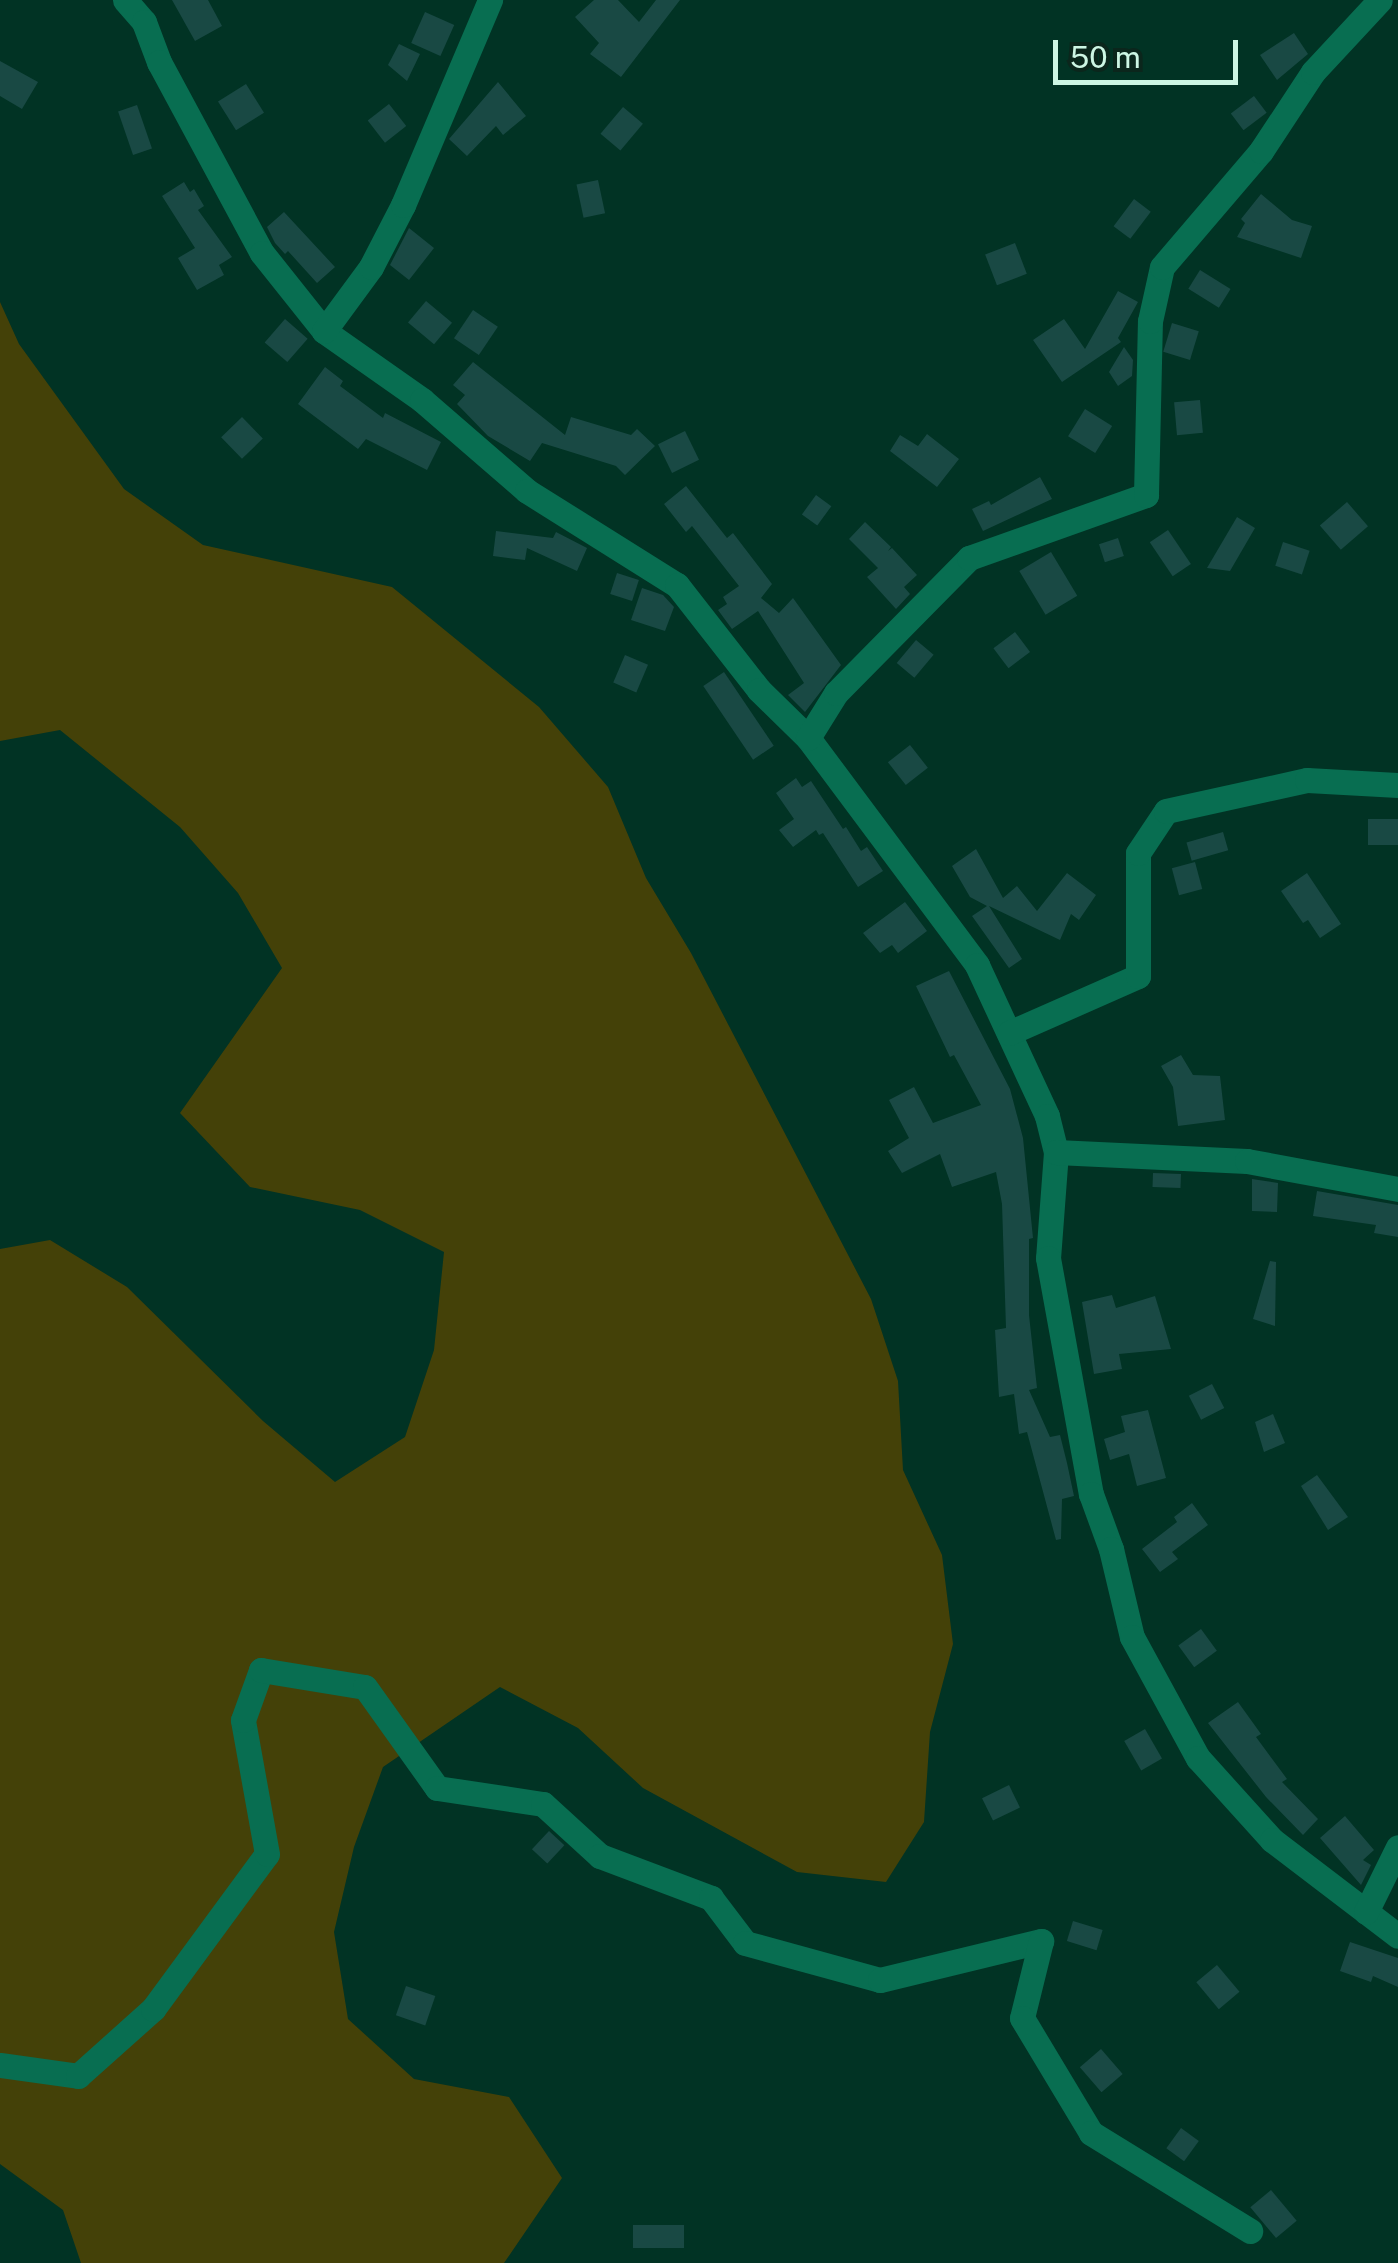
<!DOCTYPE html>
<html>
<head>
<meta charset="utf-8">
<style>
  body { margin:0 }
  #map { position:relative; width:1398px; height:2263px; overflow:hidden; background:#013324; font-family:"Public Sans",sans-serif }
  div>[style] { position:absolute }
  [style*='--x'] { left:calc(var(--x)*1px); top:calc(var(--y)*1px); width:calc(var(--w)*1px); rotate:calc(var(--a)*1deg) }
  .green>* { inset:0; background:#444108 }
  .building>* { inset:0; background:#194944; transform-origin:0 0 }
  .minor>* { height:25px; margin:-12.5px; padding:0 12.5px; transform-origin:12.5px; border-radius:12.5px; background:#086e51 }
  span { translate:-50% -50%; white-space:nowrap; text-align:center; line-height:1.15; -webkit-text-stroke:10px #0b261c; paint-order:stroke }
  .scale { position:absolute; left:1053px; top:40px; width:185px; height:45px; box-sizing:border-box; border:5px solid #cdf6e4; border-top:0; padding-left:12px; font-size:30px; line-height:35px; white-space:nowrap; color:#cdf6e4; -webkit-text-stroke:8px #0b261c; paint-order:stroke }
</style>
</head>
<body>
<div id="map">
  <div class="green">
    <i style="clip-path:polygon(0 302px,19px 344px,124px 489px,203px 545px,392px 587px,539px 707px,608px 787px,646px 878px,691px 953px,871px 1299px,898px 1381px,903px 1470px,942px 1555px,953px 1644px,930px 1732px,924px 1822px,886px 1882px,797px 1872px,643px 1788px,578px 1728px,500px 1687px,383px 1767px,354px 1847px,334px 1932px,348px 2019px,414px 2079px,509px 2097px,562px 2178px,504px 2263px,81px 2263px,63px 2210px,0 2164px,0 1249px,50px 1240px,127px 1287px,263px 1421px,335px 1482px,405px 1437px,434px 1350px,444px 1252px,360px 1210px,250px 1187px,180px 1113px,282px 968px,238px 893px,180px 827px,60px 730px,0 741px)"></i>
  </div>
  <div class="building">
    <i style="clip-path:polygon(172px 0,208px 0,222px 26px,195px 41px)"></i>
    <i style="clip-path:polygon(594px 0,618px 0,639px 22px,656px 0,680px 0,621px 77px,590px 54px,599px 43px,575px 17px)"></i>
    <i style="left:425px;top:12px;width:32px;height:34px;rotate:24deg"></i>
    <i style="clip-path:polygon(1294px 33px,1308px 54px,1277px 80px,1260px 55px)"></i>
    <i style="clip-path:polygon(399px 44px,420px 54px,407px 81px,388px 65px)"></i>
    <i style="clip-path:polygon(0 61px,38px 82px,22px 109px,0 96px)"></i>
    <i style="clip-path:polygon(498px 82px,526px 116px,503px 135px,496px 126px,467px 156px,449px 139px)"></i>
    <i style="left:246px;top:84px;width:34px;height:33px;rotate:58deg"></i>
    <i style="left:1254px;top:96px;width:21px;height:29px;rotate:53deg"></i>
    <i style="left:389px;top:104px;width:28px;height:27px;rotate:52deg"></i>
    <i style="left:137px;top:105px;width:46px;height:20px;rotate:71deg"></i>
    <i style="left:623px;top:107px;width:26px;height:35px;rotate:40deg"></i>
    <i style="left:598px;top:180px;width:34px;height:22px;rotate:78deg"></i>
    <i style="clip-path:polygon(184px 182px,190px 192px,194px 189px,204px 206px,198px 210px,232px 257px,219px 265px,224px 275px,197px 290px,178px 258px,195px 248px,162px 196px)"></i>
    <i style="clip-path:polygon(1261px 194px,1292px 220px,1312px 226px,1301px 258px,1237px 237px,1245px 223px,1241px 219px)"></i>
    <i style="left:1134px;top:199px;width:21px;height:34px;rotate:37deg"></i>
    <i style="clip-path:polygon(284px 212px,335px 267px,317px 283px,288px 251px,285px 254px,275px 243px,267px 227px)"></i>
    <i style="clip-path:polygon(409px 228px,434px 248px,409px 280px,390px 265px)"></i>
    <i style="left:1015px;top:243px;width:33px;height:32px;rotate:69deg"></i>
    <i style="left:1200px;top:270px;width:36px;height:22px;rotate:32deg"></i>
    <i style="clip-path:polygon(1118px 291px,1138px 302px,1118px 338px,1121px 342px,1062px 382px,1033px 340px,1064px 319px,1085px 349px)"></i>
    <i style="left:426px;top:301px;width:34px;height:28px;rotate:40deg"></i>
    <i style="left:473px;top:310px;width:30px;height:34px;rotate:34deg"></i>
    <i style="left:285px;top:319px;width:30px;height:31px;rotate:41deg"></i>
    <i style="left:1172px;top:323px;width:28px;height:30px;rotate:17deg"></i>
    <i style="clip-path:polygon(1124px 347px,1133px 360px,1132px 376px,1118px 386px,1109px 372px)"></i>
    <i style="clip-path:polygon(473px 362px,565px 435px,571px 417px,631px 435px,637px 429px,655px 446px,625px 475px,616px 466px,542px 443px,530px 461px,488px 436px,457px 404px,465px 395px,453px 385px)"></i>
    <i style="clip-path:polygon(325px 367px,343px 381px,340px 386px,383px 418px,385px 413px,441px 442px,427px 470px,366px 439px,358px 449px,298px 404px)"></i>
    <i style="left:1200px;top:400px;width:33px;height:26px;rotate:85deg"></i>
    <i style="left:1085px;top:409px;width:32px;height:32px;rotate:32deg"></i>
    <i style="left:242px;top:417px;width:30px;height:29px;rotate:46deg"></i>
    <i style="left:685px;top:431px;width:32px;height:30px;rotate:64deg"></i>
    <i style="clip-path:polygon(927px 434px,959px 459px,937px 487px,890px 451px,900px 435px,918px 446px)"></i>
    <i style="clip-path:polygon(1040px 477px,1052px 499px,983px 531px,972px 509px,989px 501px,991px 505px)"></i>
    <i style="clip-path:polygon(686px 486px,727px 538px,733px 533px,772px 584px,761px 598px,779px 613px,793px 598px,841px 665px,805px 712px,788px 695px,804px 683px,758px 611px,732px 629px,718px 610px,727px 604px,723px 597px,739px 586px,692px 526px,686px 532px,664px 504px)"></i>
    <i style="left:816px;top:495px;width:19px;height:24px;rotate:36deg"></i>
    <i style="left:1347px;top:502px;width:32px;height:36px;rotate:49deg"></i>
    <i style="clip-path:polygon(1237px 517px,1255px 528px,1230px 571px,1207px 568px)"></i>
    <i style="clip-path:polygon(865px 522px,891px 547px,888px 551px,892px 548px,917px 575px,904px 587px,910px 594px,896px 609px,867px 577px,878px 568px,849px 539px)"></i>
    <i style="left:1168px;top:530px;width:41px;height:22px;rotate:56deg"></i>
    <i style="clip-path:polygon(496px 531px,553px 538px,556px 532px,587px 548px,577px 571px,527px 548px,525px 560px,493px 556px)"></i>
    <i style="left:1118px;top:538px;width:19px;height:20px;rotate:72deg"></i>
    <i style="left:1283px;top:542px;width:28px;height:25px;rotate:18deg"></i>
    <i style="left:1051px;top:552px;width:51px;height:37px;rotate:59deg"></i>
    <i style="left:617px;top:573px;width:23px;height:22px;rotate:18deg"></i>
    <i style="clip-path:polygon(642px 588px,663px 595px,674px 607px,665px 631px,631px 620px)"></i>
    <i style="left:1015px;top:632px;width:25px;height:27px;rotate:53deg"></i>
    <i style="left:916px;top:640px;width:23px;height:30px;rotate:40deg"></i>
    <i style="left:625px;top:655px;width:25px;height:30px;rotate:23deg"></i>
    <i style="left:724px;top:672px;width:89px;height:25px;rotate:56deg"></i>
    <i style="left:910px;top:745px;width:29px;height:28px;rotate:52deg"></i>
    <i style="clip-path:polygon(796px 778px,802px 787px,811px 781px,843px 829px,846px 827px,861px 851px,867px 847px,883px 871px,858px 887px,823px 833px,819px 835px,816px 830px,793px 847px,779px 830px,794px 819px,776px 793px)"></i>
    <i style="left:1398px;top:819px;width:26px;height:30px;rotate:90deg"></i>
    <i style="left:1223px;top:832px;width:19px;height:38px;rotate:74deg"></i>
    <i style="clip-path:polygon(976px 849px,1003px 898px,1017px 886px,1037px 911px,1067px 873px,1096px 895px,1079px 920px,1071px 914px,1060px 940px,989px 906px,1022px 959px,1009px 968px,972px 916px,987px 906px,970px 897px,952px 866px)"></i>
    <i style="left:1195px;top:862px;width:28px;height:24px;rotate:75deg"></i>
    <i style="clip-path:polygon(1307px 873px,1341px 924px,1320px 938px,1308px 920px,1303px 923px,1281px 891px)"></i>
    <i style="clip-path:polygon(905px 902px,927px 931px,898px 953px,892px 945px,880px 953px,863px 933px)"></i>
    <i style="clip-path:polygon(949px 971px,1010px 1089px,1023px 1138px,1033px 1238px,1029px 1239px,1029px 1315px,1037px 1388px,1029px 1390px,1050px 1437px,1060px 1435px,1067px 1463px,1074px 1496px,1062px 1499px,1061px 1539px,1056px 1540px,1027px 1432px,1019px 1434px,1014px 1394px,999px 1397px,995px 1330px,1006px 1328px,1002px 1204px,996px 1172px,952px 1187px,940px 1154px,902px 1173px,888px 1151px,909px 1138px,889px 1100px,914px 1087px,933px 1123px,981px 1105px,954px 1055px,950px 1057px,916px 986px)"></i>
    <i style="clip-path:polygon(1181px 1055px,1193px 1075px,1220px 1076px,1225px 1120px,1178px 1126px,1173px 1087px,1161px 1066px)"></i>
    <i style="left:1153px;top:1173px;width:28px;height:14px;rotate:2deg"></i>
    <i style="clip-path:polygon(1252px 1179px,1278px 1183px,1277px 1212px,1252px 1211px)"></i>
    <i style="clip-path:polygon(1317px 1191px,1398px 1205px,1398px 1237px,1374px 1233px,1376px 1225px,1313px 1216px)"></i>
    <i style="clip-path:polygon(1270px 1261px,1276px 1262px,1275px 1326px,1253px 1319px)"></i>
    <i style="clip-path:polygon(1112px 1295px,1116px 1308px,1155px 1296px,1171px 1349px,1119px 1354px,1122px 1369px,1094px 1374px,1082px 1302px)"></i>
    <i style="left:1212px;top:1384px;width:27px;height:26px;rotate:63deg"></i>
    <i style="clip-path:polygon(1148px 1410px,1166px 1478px,1137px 1486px,1129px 1454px,1110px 1460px,1104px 1439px,1125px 1432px,1121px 1416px)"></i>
    <i style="clip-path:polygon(1273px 1414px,1285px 1443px,1264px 1452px,1255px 1422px)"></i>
    <i style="clip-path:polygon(1317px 1475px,1348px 1517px,1328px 1530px,1301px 1486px)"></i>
    <i style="clip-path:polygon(1192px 1503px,1208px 1525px,1172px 1552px,1178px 1559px,1160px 1572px,1142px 1549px,1177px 1522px,1174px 1517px)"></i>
    <i style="left:1201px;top:1629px;width:27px;height:28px;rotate:54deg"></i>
    <i style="clip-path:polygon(1238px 1702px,1261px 1734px,1256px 1737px,1287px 1779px,1282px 1782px,1318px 1819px,1303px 1835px,1266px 1797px,1208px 1723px)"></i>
    <i style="left:1145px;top:1729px;width:34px;height:24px;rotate:60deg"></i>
    <i style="left:1009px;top:1785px;width:25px;height:30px;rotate:64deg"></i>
    <i style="clip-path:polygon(1345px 1816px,1374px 1850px,1363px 1860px,1371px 1865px,1361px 1885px,1320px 1838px)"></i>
    <i style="left:549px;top:1831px;width:21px;height:25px;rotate:43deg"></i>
    <i style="left:1073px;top:1921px;width:31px;height:21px;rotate:17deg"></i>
    <i style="clip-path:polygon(1350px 1942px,1398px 1958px,1398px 1987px,1373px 1976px,1371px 1982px,1340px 1971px)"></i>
    <i style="left:1217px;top:1965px;width:35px;height:27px;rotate:50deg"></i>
    <i style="left:406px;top:1986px;width:31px;height:31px;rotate:19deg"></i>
    <i style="left:1101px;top:2049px;width:33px;height:28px;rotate:49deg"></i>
    <i style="left:1181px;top:2128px;width:22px;height:25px;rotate:36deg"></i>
    <i style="left:1271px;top:2190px;width:40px;height:27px;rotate:50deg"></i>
    <i style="left:684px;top:2225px;width:23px;height:51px;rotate:90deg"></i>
  </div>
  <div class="minor">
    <i style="--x:125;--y:0;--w:29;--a:49"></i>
    <i style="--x:144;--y:22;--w:43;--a:69.4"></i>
    <i style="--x:159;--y:62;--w:217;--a:61.7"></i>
    <i style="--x:262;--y:253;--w:100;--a:51.5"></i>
    <i style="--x:324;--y:331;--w:120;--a:35.1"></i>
    <i style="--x:422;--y:400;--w:139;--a:40.9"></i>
    <i style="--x:527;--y:491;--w:177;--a:32.1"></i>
    <i style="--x:677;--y:585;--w:133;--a:52"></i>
    <i style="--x:759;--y:690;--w:69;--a:44.4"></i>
    <i style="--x:808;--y:738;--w:283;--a:53.3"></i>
    <i style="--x:977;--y:965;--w:166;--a:65.1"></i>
    <i style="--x:1047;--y:1116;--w:37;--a:76"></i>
    <i style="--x:1056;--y:1152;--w:106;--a:94.3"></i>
    <i style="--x:1048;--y:1258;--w:240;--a:79.7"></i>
    <i style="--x:1091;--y:1494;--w:59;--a:70"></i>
    <i style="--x:1111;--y:1549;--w:90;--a:76.6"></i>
    <i style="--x:1132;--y:1637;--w:138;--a:61.4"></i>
    <i style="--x:1198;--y:1758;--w:110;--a:47.9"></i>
    <i style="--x:1272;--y:1840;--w:158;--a:37.3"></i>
    <i style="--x:324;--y:331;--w:79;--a:-53.7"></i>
    <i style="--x:371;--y:267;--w:70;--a:-62.7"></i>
    <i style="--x:403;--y:205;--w:223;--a:-67"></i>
    <i style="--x:808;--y:738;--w:53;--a:-58.1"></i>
    <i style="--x:836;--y:693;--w:190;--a:-45.4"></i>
    <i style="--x:969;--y:558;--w:188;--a:-19.6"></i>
    <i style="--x:1146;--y:495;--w:174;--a:-88.7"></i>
    <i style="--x:1150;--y:321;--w:55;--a:-77.5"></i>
    <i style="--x:1162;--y:267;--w:153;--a:-49.5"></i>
    <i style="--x:1261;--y:151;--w:95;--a:-56.6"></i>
    <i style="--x:1313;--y:72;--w:98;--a:-47.1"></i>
    <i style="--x:1009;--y:1033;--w:141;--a:-23.8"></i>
    <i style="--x:1138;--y:976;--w:123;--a:-90"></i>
    <i style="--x:1138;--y:853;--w:50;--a:-56.3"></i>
    <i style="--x:1166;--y:811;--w:144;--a:-12.4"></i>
    <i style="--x:1307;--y:780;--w:91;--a:3.1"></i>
    <i style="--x:1056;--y:1152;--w:191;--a:2.7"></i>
    <i style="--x:1247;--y:1161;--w:154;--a:10.5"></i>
    <i style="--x:1366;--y:1912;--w:72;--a:-63.8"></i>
    <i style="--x:0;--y:2065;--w:79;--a:8"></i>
    <i style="--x:78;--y:2076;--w:101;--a:-41.8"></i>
    <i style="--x:153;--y:2009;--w:192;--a:-53.7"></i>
    <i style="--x:267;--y:1854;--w:136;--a:-100.2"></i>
    <i style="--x:243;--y:1720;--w:53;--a:-70.2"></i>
    <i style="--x:261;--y:1670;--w:105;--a:9.3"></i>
    <i style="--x:365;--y:1687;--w:124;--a:54.5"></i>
    <i style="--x:437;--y:1788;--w:107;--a:8.6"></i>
    <i style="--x:543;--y:1804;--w:77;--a:42.4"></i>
    <i style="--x:600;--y:1856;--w:119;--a:20.7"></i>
    <i style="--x:711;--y:1898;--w:56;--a:52.9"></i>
    <i style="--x:745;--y:1943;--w:140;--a:15.3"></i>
    <i style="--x:880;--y:1980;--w:166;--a:-13.6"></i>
    <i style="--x:1041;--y:1941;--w:79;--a:103.9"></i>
    <i style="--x:1022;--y:2018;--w:134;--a:59"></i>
    <i style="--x:1091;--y:2133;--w:187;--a:31.6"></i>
  </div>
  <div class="scale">50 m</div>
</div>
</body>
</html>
